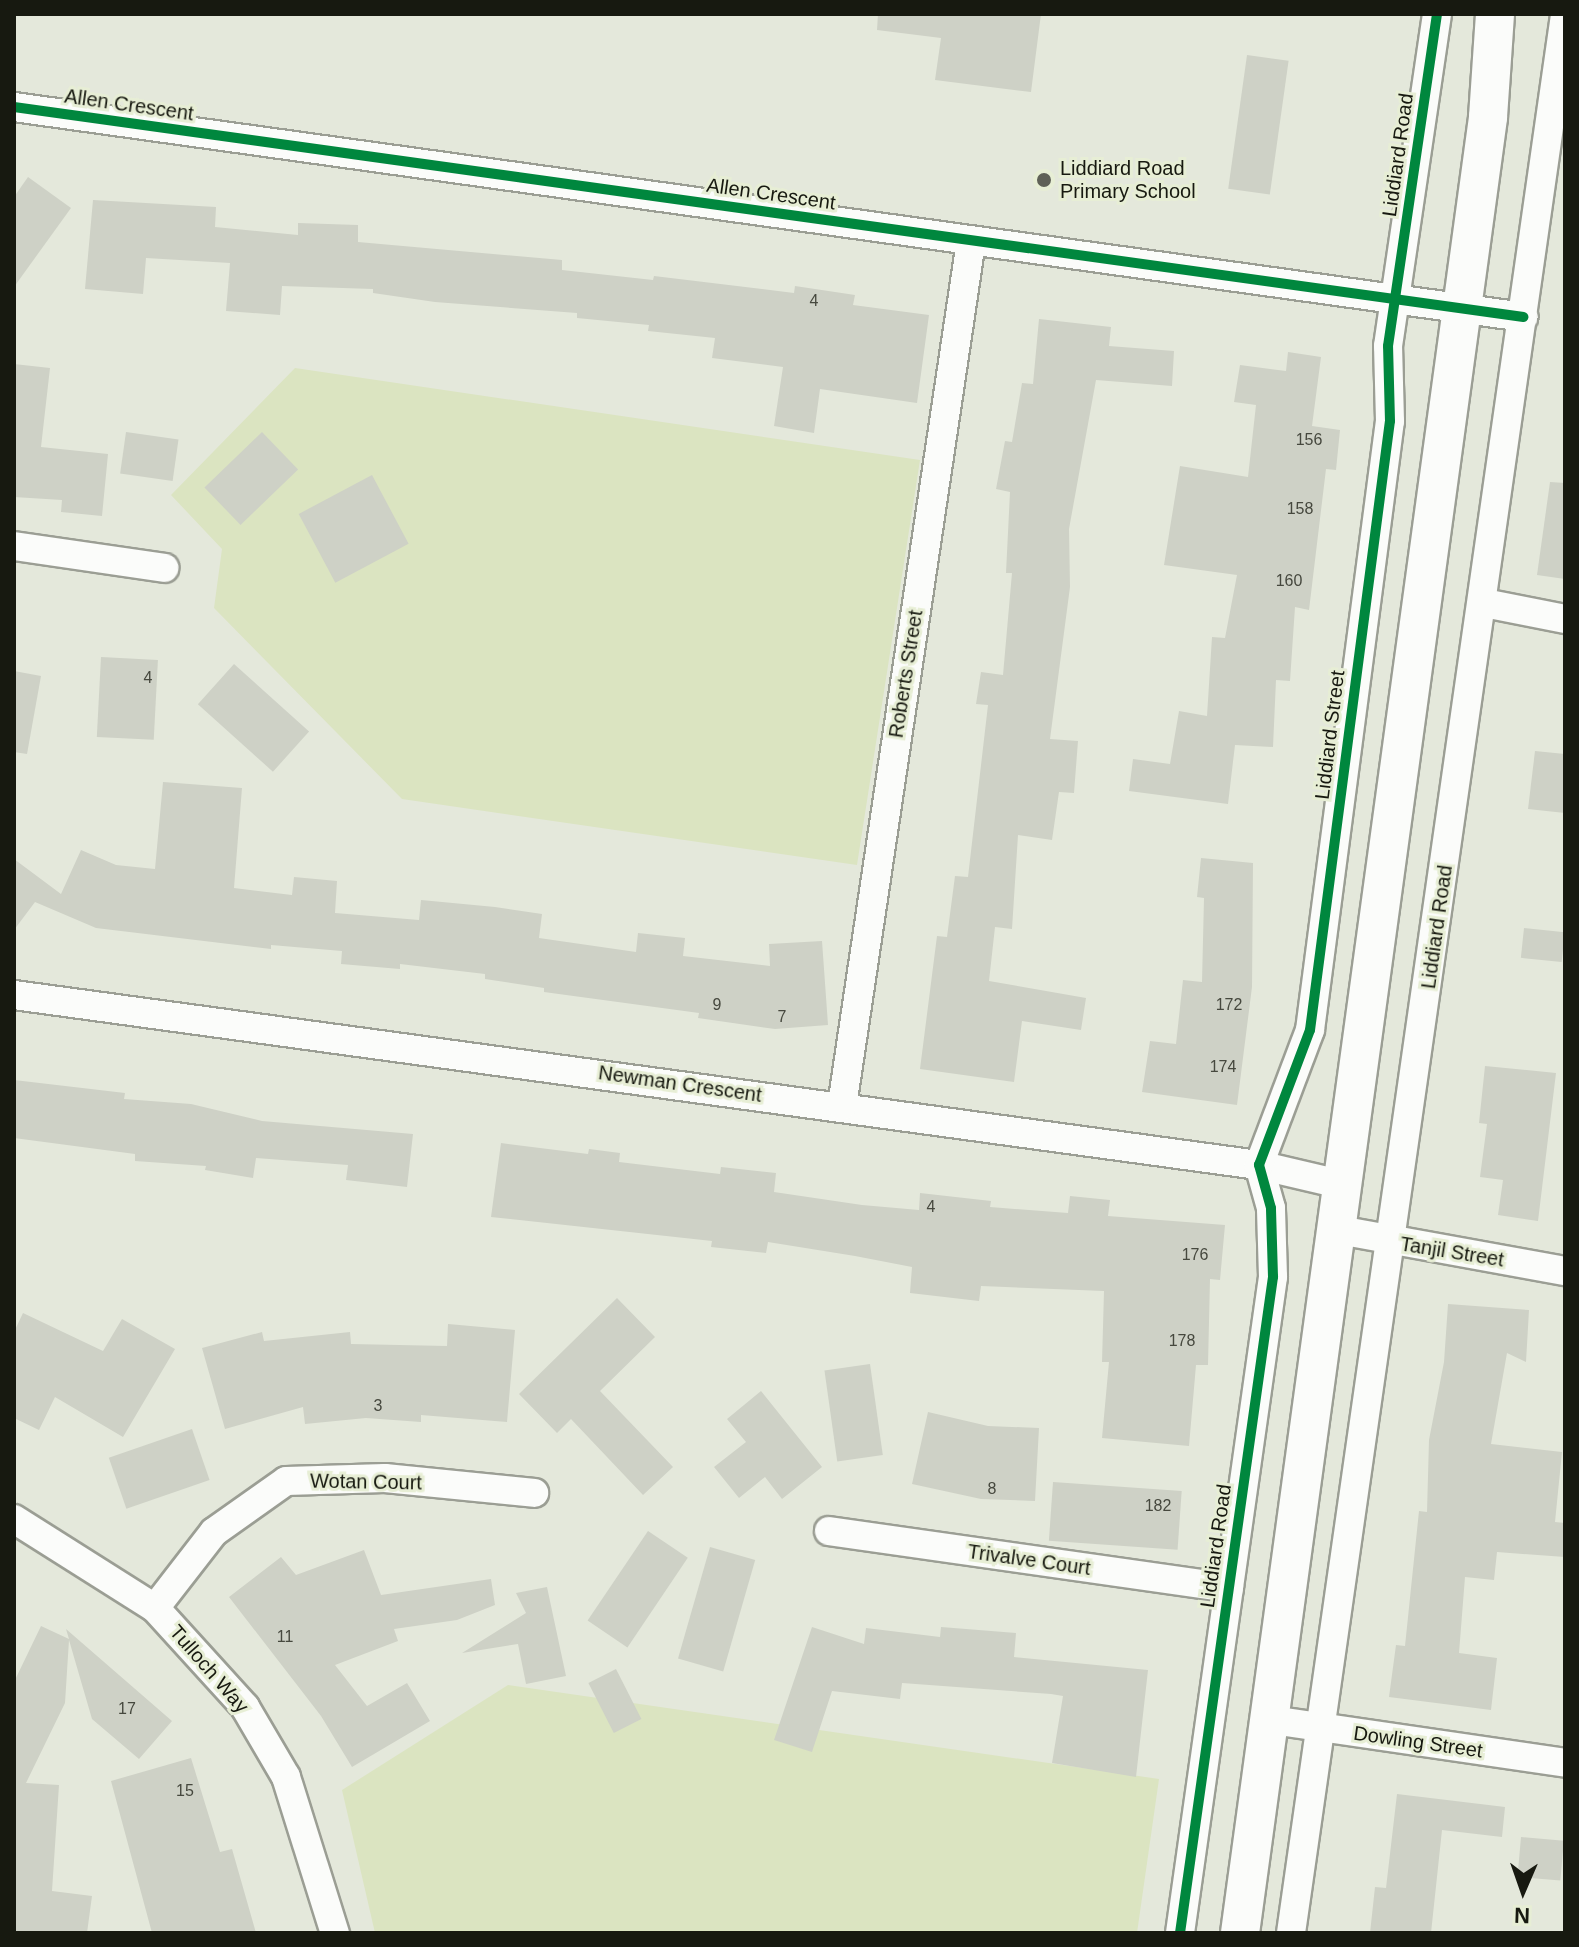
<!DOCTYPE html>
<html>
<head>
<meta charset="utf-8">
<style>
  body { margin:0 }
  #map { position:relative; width:1579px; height:1947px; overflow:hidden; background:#e4e8db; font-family:Helvetica,sans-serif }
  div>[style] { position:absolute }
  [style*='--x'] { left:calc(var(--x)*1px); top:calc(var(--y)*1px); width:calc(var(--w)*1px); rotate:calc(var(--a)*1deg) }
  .green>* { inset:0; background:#dbe4c1 }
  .building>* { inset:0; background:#ced1c6; transform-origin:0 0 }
  .roads { filter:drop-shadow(2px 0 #9b9e94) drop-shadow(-2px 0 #9b9e94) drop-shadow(0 2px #9b9e94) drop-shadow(0 -2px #9b9e94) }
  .street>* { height:28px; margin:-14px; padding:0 14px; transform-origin:14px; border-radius:14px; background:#fbfcfa }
  .secondary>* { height:38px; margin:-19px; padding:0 19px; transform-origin:19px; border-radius:19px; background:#fbfcfa }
  .cycleway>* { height:10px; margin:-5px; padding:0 5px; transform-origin:5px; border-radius:5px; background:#00873e }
  .dots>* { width:22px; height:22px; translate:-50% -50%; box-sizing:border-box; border:4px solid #e7eed5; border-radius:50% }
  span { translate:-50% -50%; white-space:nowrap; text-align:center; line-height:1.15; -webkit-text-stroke:6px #e7eed5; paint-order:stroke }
  .number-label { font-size:16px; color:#46483e }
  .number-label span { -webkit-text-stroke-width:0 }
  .street-label { font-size:20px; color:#171910 }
  .poi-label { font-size:20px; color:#171910 }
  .left { translate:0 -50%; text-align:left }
  .frame { position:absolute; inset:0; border:16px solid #171910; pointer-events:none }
  .north { position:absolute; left:1483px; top:1851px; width:80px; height:80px; -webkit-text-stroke:6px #e7eed5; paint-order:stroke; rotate:182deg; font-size:22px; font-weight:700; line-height:32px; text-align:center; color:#171910 }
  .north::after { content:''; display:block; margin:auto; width:28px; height:36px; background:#171910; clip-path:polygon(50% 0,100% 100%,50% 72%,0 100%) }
</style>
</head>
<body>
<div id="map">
  <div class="green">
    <i style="clip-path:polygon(295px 368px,920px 460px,857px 865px,402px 799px,214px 608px,222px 549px,171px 495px)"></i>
    <i style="clip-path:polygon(508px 1685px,1159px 1779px,1137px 1933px,375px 1933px,342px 1790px)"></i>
  </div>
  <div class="building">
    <i style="clip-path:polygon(878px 14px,1041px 14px,1031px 92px,935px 80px,941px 38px,877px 30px)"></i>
    <i style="left:1247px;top:55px;width:42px;height:135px;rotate:8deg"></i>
    <i style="clip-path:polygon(28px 177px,71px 208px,14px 287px,14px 197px)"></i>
    <i style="clip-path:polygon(93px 200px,216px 207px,215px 227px,298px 235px,298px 223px,358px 225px,358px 242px,562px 260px,562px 270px,653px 280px,654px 276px,794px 293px,795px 286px,855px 295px,853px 305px,929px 315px,917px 403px,820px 389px,814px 433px,774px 426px,783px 367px,712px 358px,715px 338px,648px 331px,649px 325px,577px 318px,577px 313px,435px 302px,373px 293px,373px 289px,282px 286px,280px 315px,226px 311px,230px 263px,146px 258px,143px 294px,85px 289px)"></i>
    <i style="clip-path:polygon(1039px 319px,1111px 327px,1109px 346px,1174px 351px,1172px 386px,1096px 380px,1069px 529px,1070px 587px,1050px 739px,1078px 741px,1074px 793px,1059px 792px,1052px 840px,1018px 835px,1012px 929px,995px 927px,989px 981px,1086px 998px,1081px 1030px,1022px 1021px,1014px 1082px,920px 1069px,937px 936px,947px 937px,955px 876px,968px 877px,988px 705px,976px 704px,981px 672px,1003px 675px,1012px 573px,1006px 573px,1010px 492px,996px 489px,1005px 441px,1012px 442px,1022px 383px,1033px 384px)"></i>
    <i style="clip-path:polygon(1288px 352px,1321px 357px,1312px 426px,1340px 430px,1336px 470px,1326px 469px,1309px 610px,1295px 607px,1290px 681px,1276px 680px,1273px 747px,1235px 745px,1228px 804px,1129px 791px,1133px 759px,1170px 764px,1179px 711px,1207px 716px,1212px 637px,1225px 638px,1237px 575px,1164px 565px,1180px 466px,1248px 477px,1256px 405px,1234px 402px,1240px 365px,1286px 371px)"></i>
    <i style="clip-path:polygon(14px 364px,50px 368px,41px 447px,108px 454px,102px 516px,61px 512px,62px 500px,14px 497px)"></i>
    <i style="left:126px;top:432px;width:53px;height:42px;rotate:8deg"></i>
    <i style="left:262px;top:432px;width:52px;height:80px;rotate:46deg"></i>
    <i style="left:372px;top:475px;width:78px;height:83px;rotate:62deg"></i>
    <i style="clip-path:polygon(1550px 482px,1565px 483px,1565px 579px,1537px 575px)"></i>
    <i style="left:101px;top:657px;width:57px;height:80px;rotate:3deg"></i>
    <i style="left:234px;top:664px;width:101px;height:54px;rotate:42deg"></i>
    <i style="clip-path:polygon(14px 671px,41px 676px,27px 754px,14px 752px)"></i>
    <i style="clip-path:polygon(1535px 751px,1565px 754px,1565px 813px,1528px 809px)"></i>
    <i style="clip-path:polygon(163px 782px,242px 788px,234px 888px,292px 895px,294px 877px,337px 881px,335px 913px,419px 920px,421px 900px,495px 907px,542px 914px,539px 938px,636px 952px,638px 933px,685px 938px,683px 956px,770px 966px,769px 944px,822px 941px,828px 1025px,775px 1029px,698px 1018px,699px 1013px,544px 992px,544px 988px,485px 979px,485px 974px,400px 964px,400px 969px,341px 964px,342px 951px,271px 945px,271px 949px,96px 928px,35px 902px,14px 930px,14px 859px,61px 894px,81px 850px,116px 865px,155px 869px)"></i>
    <i style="clip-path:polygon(1201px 858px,1253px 863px,1252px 987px,1237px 1105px,1142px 1092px,1150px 1041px,1176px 1044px,1183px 980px,1202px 982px,1204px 898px,1197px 897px)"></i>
    <i style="left:1524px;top:928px;width:41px;height:30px;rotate:6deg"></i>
    <i style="clip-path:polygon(1485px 1066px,1556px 1073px,1538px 1221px,1498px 1215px,1503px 1180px,1480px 1177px,1487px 1124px,1479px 1123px)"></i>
    <i style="clip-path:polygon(14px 1080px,125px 1093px,124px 1099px,191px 1104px,262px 1121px,413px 1134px,407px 1187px,346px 1180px,348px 1165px,256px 1158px,253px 1178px,205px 1170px,206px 1166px,135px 1161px,135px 1154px,14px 1138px)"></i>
    <i style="clip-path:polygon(501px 1143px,588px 1154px,589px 1149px,620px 1153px,619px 1162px,720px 1174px,721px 1167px,776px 1173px,774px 1192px,862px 1205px,919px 1210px,920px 1193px,991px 1201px,990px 1207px,1068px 1213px,1070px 1196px,1110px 1200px,1108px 1216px,1225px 1225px,1220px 1280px,1210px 1279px,1208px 1365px,1196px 1365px,1189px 1446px,1102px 1438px,1109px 1362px,1102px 1362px,1104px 1291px,981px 1286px,979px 1301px,910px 1293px,912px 1267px,855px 1256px,768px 1242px,766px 1253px,711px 1247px,712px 1241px,491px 1217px)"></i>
    <i style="clip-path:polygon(617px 1298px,655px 1337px,600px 1391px,673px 1467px,643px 1495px,571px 1419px,557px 1433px,519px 1394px)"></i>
    <i style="clip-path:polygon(1448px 1304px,1529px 1310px,1526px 1362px,1507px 1353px,1491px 1444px,1562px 1452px,1555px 1522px,1565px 1523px,1565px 1557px,1497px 1552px,1494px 1580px,1465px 1577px,1459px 1653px,1497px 1658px,1491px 1710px,1389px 1697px,1396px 1645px,1405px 1646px,1419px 1511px,1427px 1512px,1429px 1440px,1444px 1362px)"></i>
    <i style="clip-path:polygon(23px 1313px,103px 1351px,122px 1319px,175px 1349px,123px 1437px,55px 1397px,39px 1430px,14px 1418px,14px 1332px)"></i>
    <i style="clip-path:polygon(448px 1324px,515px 1330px,507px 1422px,421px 1415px,421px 1422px,366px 1418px,305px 1424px,303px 1407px,225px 1429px,202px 1348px,262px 1332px,264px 1341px,350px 1332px,351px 1344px,447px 1346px)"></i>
    <i style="left:870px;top:1364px;width:92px;height:46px;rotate:82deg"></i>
    <i style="clip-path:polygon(761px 1391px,822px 1467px,782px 1499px,765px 1477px,739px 1498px,714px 1467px,746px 1442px,727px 1419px)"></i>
    <i style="clip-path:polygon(928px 1412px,988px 1426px,1039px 1428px,1035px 1501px,981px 1499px,912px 1484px)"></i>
    <i style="left:192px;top:1429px;width:54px;height:88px;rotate:71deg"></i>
    <i style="left:1053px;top:1482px;width:129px;height:59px;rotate:4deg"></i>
    <i style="left:648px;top:1531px;width:48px;height:108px;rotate:34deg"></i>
    <i style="left:710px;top:1547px;width:47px;height:116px;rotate:16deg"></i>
    <i style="clip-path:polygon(364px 1550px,381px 1595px,491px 1579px,495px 1605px,457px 1620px,394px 1629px,398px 1641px,335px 1665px,367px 1706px,407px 1683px,430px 1721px,352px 1767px,321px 1716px,229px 1597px,281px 1557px,296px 1575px)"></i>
    <i style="clip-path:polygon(547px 1587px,566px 1676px,526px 1684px,518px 1644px,462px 1653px,526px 1613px,516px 1593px)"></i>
    <i style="clip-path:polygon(41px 1626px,69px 1639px,66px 1629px,172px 1721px,139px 1759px,92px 1719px,69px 1640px,65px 1703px,26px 1783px,59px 1785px,52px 1891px,92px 1896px,87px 1933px,14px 1933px,14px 1682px)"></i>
    <i style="clip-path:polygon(812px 1627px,864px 1644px,866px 1628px,940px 1637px,941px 1627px,1016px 1633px,1014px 1657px,1148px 1670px,1136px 1777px,1052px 1763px,1063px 1696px,1051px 1694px,902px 1683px,900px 1699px,832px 1691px,812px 1752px,774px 1740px)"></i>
    <i style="left:616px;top:1669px;width:56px;height:31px;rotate:63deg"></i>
    <i style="clip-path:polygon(191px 1758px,220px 1852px,232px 1849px,256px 1933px,152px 1933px,111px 1781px)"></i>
    <i style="clip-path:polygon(1397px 1794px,1505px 1807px,1502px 1837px,1442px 1830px,1431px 1933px,1370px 1933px,1375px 1887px,1386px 1888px)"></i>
    <i style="left:1521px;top:1837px;width:43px;height:40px;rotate:5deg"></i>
  </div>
  <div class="roads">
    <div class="street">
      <i style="--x:14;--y:107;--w:1524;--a:7.92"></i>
      <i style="--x:14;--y:546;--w:152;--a:8.3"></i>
      <i style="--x:1484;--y:603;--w:83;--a:11.2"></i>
      <i style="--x:14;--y:995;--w:1257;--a:7.78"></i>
      <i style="--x:1259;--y:1165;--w:87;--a:13.2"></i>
      <i style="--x:842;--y:1106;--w:874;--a:-81.51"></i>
      <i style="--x:1339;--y:1230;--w:230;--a:10.3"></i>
      <i style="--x:14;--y:1519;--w:167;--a:32.3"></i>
      <i style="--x:155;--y:1608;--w:134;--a:47.7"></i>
      <i style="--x:245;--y:1707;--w:81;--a:59.6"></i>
      <i style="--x:286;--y:1777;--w:164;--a:72.6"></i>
      <i style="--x:829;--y:1531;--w:404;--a:8.1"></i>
      <i style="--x:155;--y:1608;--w:96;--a:-52.2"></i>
      <i style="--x:214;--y:1532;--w:88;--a:-35.3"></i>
      <i style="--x:286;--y:1481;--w:99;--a:-1.7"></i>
      <i style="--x:385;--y:1478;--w:150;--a:5.7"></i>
      <i style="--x:1272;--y:1720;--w:296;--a:8.3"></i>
      <i style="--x:1180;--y:1933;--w:663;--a:-81.93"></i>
      <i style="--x:1273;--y:1277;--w:69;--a:-91.7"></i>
      <i style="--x:1271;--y:1208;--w:45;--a:-105.6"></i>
      <i style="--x:1259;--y:1165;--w:144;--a:-69.3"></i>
      <i style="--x:1310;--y:1030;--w:614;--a:-82.52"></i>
      <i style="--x:1390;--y:421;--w:75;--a:-91.5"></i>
      <i style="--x:1388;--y:346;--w:336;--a:-81.6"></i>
      <i style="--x:1291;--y:1933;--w:1937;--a:-81.87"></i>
    </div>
    <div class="secondary">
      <i style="--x:1240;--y:1933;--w:1833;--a:-82.22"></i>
      <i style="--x:1488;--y:117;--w:103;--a:-86.1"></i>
    </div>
  </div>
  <div class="cycleway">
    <i style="--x:14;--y:107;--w:1524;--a:7.92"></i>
    <i style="--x:1180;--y:1933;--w:663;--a:-81.93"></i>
    <i style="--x:1273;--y:1277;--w:69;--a:-91.7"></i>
    <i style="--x:1271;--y:1208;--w:45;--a:-105.6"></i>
    <i style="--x:1259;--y:1165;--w:144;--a:-69.3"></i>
    <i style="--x:1310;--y:1030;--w:614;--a:-82.52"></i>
    <i style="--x:1390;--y:421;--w:75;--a:-91.5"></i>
    <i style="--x:1388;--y:346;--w:336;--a:-81.6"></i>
  </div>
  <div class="dots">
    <i style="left:1044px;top:180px;background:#5f6157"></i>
  </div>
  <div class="number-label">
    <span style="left:814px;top:301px">4</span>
    <span style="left:1309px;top:440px">156</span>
    <span style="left:1300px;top:509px">158</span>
    <span style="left:1289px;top:581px">160</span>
    <span style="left:148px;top:678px">4</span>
    <span style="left:717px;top:1005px">9</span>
    <span style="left:1229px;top:1005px">172</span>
    <span style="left:782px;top:1017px">7</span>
    <span style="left:1223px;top:1067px">174</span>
    <span style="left:931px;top:1207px">4</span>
    <span style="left:1195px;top:1255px">176</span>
    <span style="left:1182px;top:1341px">178</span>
    <span style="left:378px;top:1406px">3</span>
    <span style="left:992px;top:1489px">8</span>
    <span style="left:1158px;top:1506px">182</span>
    <span style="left:285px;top:1637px">11</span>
    <span style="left:127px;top:1709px">17</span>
    <span style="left:185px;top:1791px">15</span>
  </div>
  <div class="street-label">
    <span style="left:129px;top:105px;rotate:8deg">Allen Crescent</span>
    <span style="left:1398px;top:155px;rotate:-82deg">Liddiard Road</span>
    <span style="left:771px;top:194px;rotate:8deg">Allen Crescent</span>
    <span style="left:906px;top:674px;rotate:-81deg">Roberts Street</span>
    <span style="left:1330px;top:735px;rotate:-83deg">Liddiard Street</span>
    <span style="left:1437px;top:927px;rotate:-82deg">Liddiard Road</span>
    <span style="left:680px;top:1084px;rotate:8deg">Newman Crescent</span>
    <span style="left:1452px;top:1252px;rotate:9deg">Tanjil Street</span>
    <span style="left:366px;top:1482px;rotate:1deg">Wotan Court</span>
    <span style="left:1216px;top:1546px;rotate:-82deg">Liddiard Road</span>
    <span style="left:1029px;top:1560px;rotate:8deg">Trivalve Court</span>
    <span style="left:209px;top:1669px;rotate:49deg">Tulloch Way</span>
    <span style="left:1418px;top:1742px;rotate:8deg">Dowling Street</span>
  </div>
  <div class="poi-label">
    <span class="left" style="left:1060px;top:180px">Liddiard Road<br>Primary School</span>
  </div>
  <div class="frame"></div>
  <div class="north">N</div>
</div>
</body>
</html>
